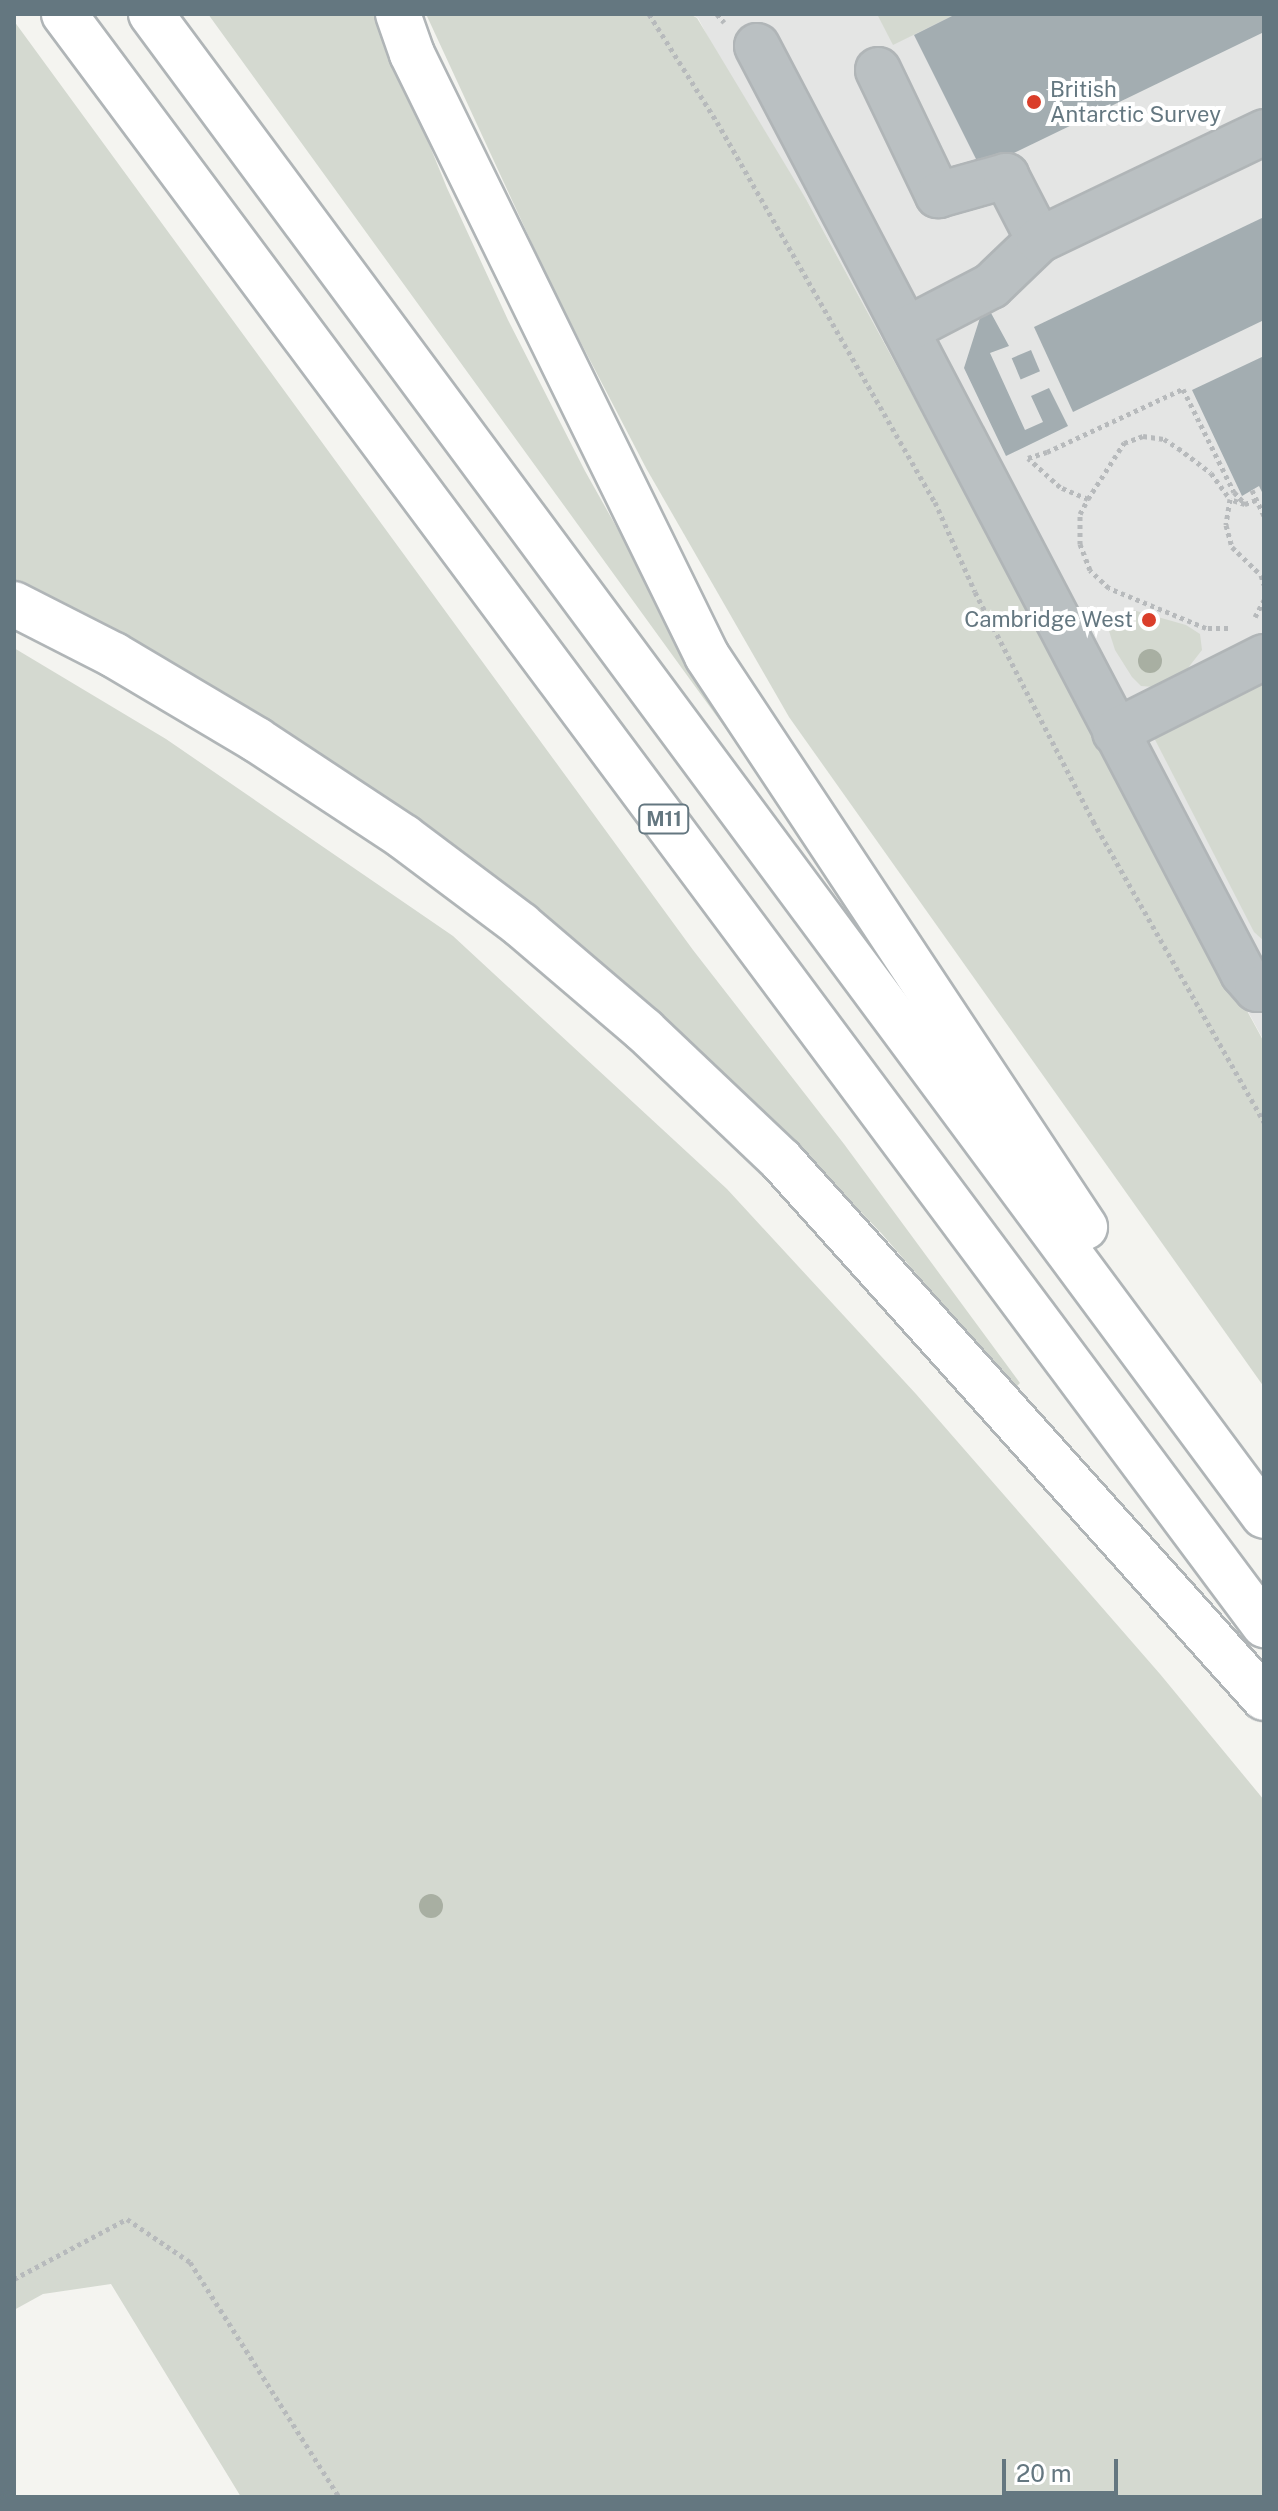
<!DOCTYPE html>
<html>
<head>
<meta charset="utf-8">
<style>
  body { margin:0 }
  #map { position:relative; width:1278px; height:2511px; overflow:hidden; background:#f4f4f0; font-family:"Public Sans",sans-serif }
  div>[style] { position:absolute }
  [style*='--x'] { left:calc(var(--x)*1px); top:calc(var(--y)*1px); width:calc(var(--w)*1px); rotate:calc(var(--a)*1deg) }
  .built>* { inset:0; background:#e4e5e4 }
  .green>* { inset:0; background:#d4d9d0 }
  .building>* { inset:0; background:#a3adb1; transform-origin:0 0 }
  .path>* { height:5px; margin-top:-2.5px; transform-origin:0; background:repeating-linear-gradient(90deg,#b7babc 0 4px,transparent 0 8px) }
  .roads { filter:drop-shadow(2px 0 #b0b5b7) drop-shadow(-2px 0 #b0b5b7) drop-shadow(0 2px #b0b5b7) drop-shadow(0 -2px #b0b5b7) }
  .minor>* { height:44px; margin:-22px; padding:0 22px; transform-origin:22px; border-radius:22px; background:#bac0c2 }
  .highway>* { height:44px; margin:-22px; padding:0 22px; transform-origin:22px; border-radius:22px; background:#fff }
  .trees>* { width:24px; height:24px; margin:-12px; border-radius:50%; background:#a8afa2 }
  .dots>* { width:22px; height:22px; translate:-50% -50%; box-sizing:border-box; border:4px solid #fff; border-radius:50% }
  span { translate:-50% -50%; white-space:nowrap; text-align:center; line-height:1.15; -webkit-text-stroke:8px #fff; paint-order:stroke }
  .shield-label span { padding:2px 6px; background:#fff; border:2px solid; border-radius:6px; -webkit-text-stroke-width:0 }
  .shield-label { font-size:20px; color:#647780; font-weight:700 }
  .poi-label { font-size:22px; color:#647780 }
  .left { translate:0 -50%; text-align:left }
  .right { translate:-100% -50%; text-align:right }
  .frame { position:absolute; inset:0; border:16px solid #647780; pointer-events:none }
  .scale { position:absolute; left:1002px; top:2459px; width:116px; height:36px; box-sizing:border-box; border:4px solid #647780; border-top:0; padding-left:10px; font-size:24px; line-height:28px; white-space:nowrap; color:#647780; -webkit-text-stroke:6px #fff; paint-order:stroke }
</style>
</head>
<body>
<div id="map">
  <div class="built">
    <i style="clip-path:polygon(690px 14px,1264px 14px,1264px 1041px,806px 199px,746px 109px,698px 18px)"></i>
  </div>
  <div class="green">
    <i style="clip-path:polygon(208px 14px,376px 14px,447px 188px,508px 320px,585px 471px,744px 754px)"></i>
    <i style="clip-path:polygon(426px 14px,690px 14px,697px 18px,806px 199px,1264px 1042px,1264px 1387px,789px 717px,646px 468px,554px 291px)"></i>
    <i style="clip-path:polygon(877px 14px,956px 14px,893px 45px)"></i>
    <i style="clip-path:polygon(14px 21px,693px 950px,844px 1144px,1020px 1383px,1015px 1388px,882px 1234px,791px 1139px,617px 979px,14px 582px)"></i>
    <i style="clip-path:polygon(1133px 610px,1186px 625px,1200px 634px,1202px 650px,1188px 668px,1155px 687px,1141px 686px,1132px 677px,1115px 650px,1109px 631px,1117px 613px)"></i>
    <i style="clip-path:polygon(14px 648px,166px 739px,453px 936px,727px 1189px,916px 1394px,1160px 1674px,1264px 1800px,1264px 2497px,241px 2497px,111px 2284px,43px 2294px,14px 2310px)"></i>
    <i style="clip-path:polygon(1264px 674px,1264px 941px,1254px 932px,1150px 730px)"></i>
  </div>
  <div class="building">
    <i style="clip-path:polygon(956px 14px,1264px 14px,1264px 32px,981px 169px,914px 35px)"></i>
    <i style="clip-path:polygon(1264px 217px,1264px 320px,1073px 412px,1034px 327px)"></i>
    <i style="clip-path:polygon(985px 302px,1009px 346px,990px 353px,1025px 430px,1043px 422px,1031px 396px,1049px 388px,1068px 426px,1006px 456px,964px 368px)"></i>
    <i style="left:1031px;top:350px;width:23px;height:21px;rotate:67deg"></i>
    <i style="clip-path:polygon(1264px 356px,1264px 496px,1259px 486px,1242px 496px,1192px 390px)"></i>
  </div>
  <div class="path">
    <i style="--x:649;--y:14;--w:128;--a:57.8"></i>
    <i style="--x:717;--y:122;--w:438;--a:60.2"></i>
    <i style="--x:935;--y:502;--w:98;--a:66"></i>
    <i style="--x:975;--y:592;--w:258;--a:62.7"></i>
    <i style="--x:1093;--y:821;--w:346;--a:60.4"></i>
    <i style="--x:717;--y:14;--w:11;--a:49"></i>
    <i style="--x:1252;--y:490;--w:29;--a:65"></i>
    <i style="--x:1088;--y:499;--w:67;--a:-57.3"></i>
    <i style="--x:1124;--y:443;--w:20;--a:-20"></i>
    <i style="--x:1143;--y:436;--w:21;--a:8"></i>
    <i style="--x:1164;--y:439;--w:17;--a:33"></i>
    <i style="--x:1178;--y:448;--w:41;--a:37.1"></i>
    <i style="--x:1211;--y:473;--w:32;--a:54"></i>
    <i style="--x:1256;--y:500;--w:12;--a:160"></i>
    <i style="--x:1245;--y:504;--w:16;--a:-162"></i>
    <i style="--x:1230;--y:499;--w:26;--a:99"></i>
    <i style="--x:1226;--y:525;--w:23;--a:75"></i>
    <i style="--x:1232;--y:547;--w:40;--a:44"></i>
    <i style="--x:1261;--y:575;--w:10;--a:73"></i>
    <i style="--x:1255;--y:617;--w:19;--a:-62"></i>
    <i style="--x:1228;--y:628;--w:22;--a:180"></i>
    <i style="--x:1206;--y:628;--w:105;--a:-157.6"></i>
    <i style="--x:1109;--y:588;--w:26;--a:-137"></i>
    <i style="--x:1090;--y:570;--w:28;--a:-111"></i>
    <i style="--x:1080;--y:544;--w:30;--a:-90"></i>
    <i style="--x:1080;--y:514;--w:17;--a:-62"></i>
    <i style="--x:1088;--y:499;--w:30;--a:-157"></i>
    <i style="--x:1060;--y:487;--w:43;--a:-137.8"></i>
    <i style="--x:1028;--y:458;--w:20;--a:-18"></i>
    <i style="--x:1047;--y:452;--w:150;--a:-24.9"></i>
    <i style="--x:1183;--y:389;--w:115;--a:63.7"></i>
    <i style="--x:1234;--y:492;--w:16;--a:47"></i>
    <i style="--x:14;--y:2279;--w:128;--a:-28"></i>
    <i style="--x:127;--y:2219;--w:76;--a:34.3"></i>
    <i style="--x:190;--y:2262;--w:278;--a:57.6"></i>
  </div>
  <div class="roads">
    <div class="minor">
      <i style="--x:757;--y:46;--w:1047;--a:62.33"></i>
      <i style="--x:1243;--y:973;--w:21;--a:49"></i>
      <i style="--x:1257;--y:989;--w:7;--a:0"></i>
      <i style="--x:878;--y:70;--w:139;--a:64.4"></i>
      <i style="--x:938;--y:195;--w:71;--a:-15.6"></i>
      <i style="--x:1006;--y:176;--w:72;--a:62.7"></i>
      <i style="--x:906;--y:330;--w:96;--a:-27.4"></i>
      <i style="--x:991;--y:286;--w:66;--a:-43.8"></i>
      <i style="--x:1039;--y:240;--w:250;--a:-25.6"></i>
      <i style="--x:1115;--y:732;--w:167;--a:-26.7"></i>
    </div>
    <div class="highway">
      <i style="--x:64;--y:14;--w:2009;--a:53.32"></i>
      <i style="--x:151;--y:14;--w:1869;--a:53.46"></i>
      <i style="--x:398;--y:14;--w:42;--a:70.7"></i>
      <i style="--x:412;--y:54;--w:670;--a:63.89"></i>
      <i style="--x:707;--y:656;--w:685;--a:56.5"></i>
      <i style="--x:14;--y:604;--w:112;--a:27"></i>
      <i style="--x:114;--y:655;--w:166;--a:30.7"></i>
      <i style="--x:257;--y:740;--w:176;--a:33.4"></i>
      <i style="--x:404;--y:837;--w:146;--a:36.9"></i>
      <i style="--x:521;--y:925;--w:162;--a:40.5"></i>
      <i style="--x:644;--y:1030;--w:189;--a:43.5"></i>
      <i style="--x:781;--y:1160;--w:723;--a:48.08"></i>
    </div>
  </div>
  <div class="trees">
    <i style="left:1150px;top:661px"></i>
    <i style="left:431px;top:1906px"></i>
  </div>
  <div class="dots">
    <i style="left:1034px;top:102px;background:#da3e2a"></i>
    <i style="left:1149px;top:620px;background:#da3e2a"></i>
  </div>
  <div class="shield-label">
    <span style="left:664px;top:819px">M11</span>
  </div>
  <div class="poi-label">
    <span class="left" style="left:1050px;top:102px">British<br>Antarctic Survey</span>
    <span class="right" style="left:1133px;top:620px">Cambridge West</span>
  </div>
  <div class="frame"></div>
  <div class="scale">20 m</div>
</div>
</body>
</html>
